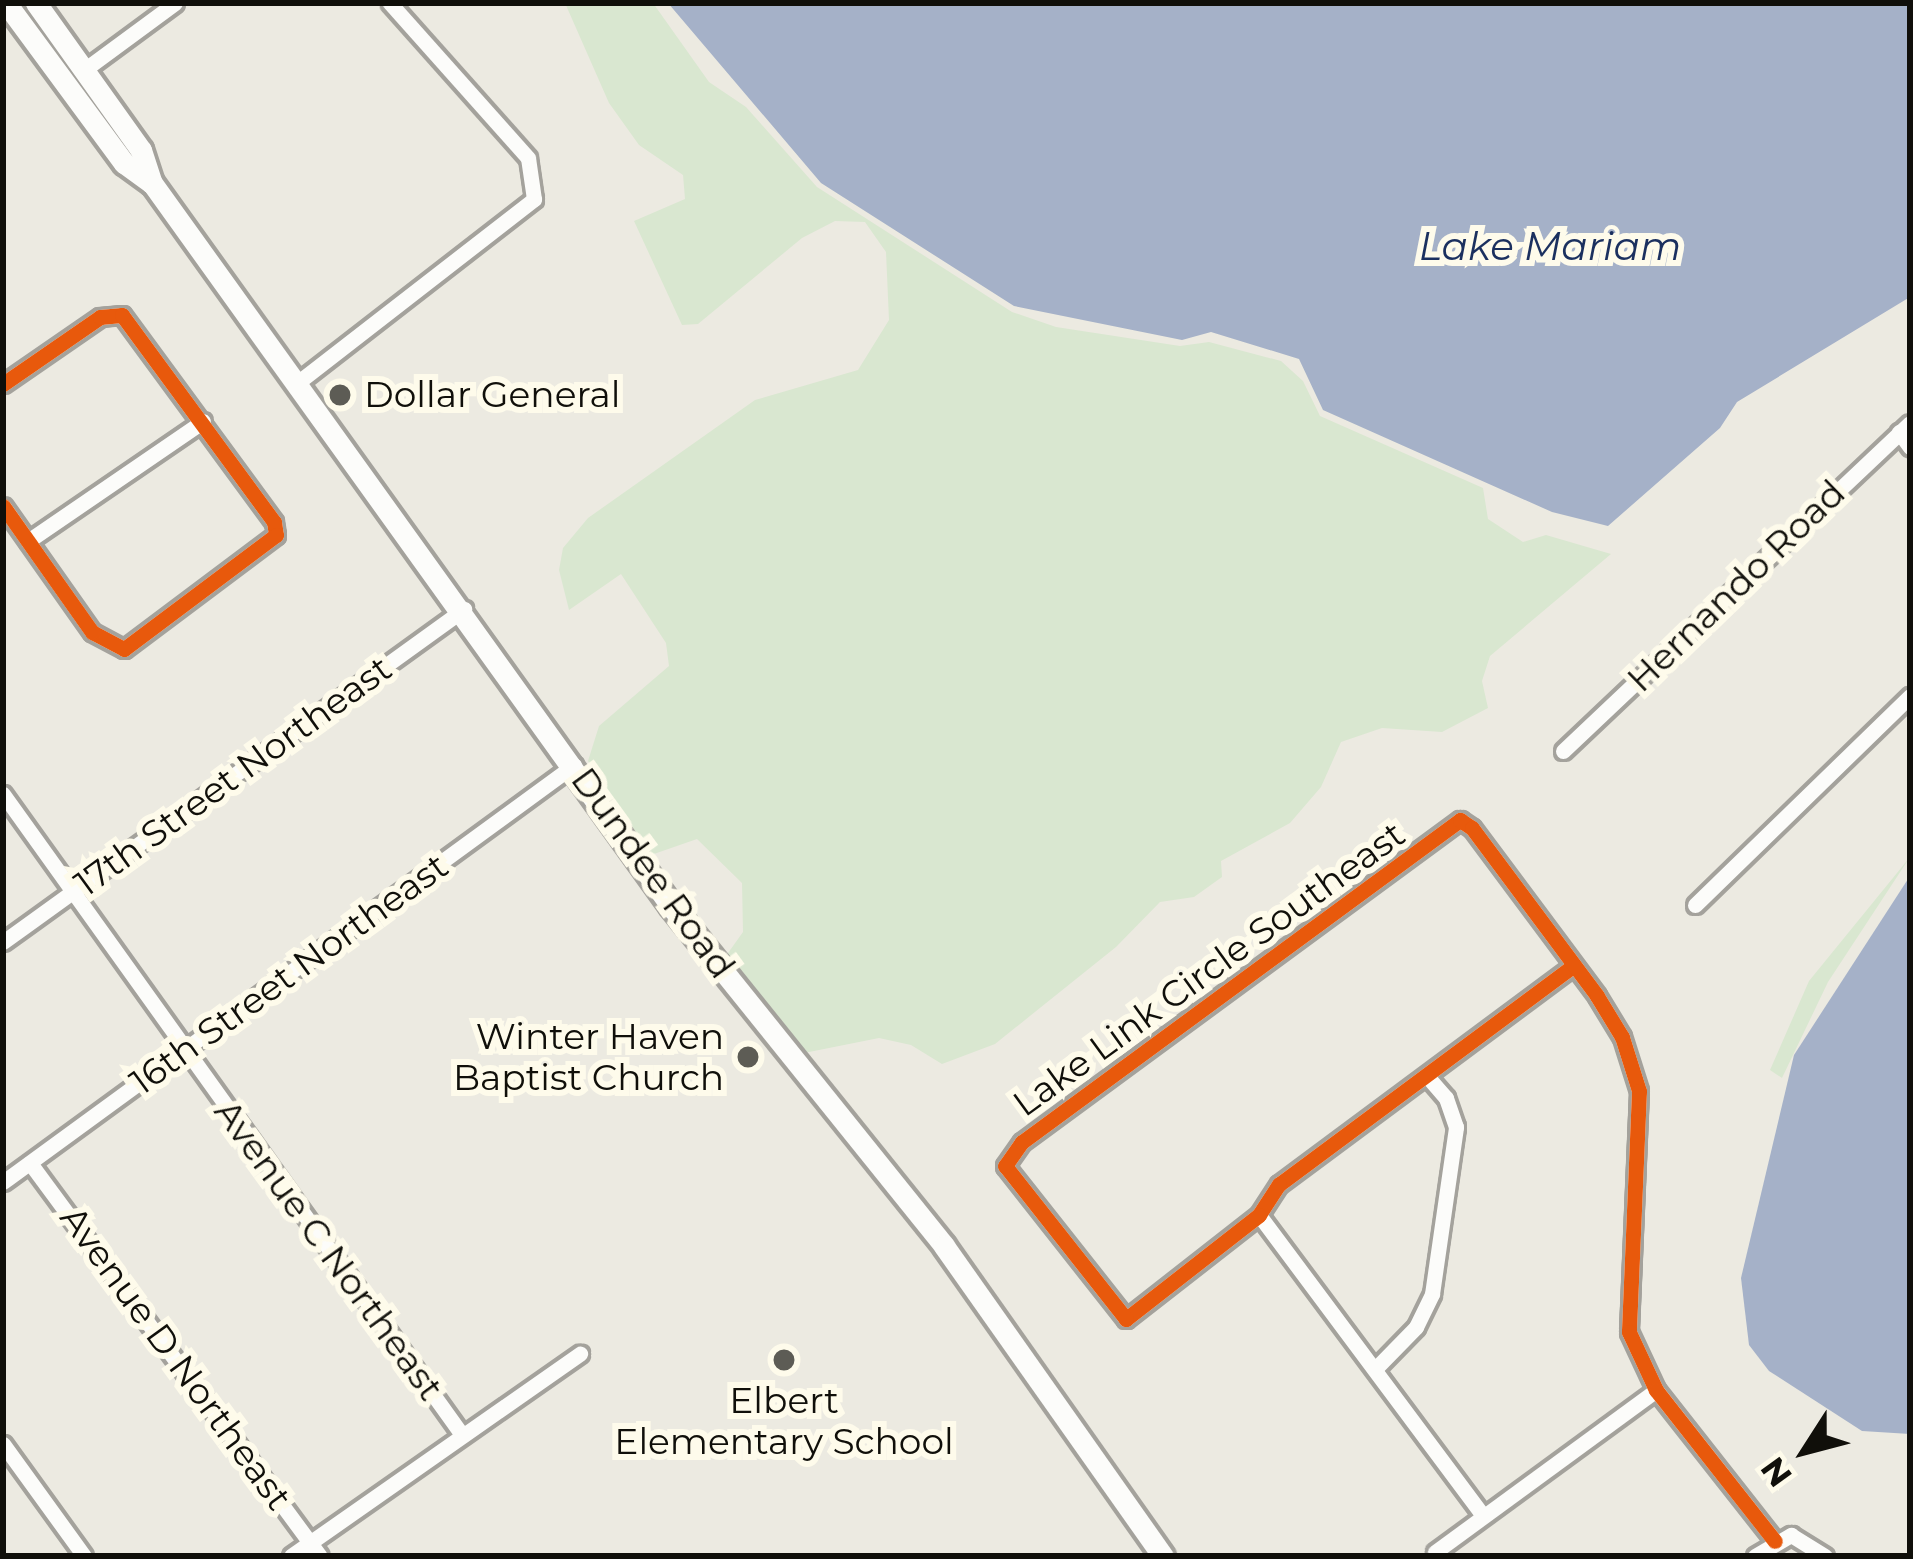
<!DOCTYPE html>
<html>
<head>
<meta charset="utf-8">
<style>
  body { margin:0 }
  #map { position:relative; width:1913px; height:1559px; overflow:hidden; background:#eceae1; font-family:Montserrat,sans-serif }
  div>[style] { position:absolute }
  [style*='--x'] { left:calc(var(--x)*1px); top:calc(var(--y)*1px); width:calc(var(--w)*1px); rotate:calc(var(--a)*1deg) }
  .green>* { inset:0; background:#d9e7d0 }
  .water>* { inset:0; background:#a5b1c8 }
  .roads { filter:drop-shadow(3px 0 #a4a29c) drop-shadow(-3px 0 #a4a29c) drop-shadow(0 3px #a4a29c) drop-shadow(0 -3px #a4a29c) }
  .street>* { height:15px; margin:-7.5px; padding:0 7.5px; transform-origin:7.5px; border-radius:7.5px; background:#fcfcfa }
  .secondary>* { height:21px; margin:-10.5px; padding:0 10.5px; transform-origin:10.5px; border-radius:10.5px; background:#fcfcfa }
  .cycleway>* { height:15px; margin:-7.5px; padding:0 7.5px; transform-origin:7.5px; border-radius:7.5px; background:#e8590c }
  .dots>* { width:33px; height:33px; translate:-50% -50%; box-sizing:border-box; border:6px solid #fefbeb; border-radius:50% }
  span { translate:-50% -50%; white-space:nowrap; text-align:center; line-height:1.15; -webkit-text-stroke:12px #fefbeb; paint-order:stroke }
  .poi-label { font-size:36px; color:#100f0a }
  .left { translate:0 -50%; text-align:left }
  .right { translate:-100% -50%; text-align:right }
  .street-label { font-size:36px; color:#100f0a }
  .water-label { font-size:39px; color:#1b305f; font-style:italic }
  .frame { position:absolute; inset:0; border:6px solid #100f0a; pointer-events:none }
  .north { position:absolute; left:1745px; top:1391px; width:120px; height:120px; -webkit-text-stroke:9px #fefbeb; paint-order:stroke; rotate:234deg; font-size:33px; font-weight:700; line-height:48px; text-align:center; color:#100f0a }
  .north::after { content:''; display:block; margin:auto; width:42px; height:54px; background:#100f0a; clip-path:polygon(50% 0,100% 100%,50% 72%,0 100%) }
</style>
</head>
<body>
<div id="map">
  <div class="green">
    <i style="clip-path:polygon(565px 3px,653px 3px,709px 82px,746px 107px,817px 187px,1012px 312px,1056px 327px,1180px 346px,1209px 342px,1281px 361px,1303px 381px,1320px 416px,1483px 488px,1488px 519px,1523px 542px,1546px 535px,1611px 554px,1490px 656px,1482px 681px,1488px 708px,1442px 732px,1382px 728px,1341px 742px,1321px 787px,1290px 823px,1221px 861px,1222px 877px,1194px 897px,1160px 902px,1116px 947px,995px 1044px,942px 1064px,911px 1045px,879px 1038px,804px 1053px,723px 960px,743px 932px,742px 883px,697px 839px,651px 855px,588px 761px,599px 726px,669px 666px,666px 643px,621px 574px,569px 610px,559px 570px,563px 548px,588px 518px,755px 400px,858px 370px,889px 320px,886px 252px,865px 222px,835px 221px,802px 238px,698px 324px,682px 325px,634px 221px,685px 199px,683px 175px,639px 145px,609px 103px)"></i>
    <i style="clip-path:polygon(1910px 857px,1828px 982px,1782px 1078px,1770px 1070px,1809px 981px)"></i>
  </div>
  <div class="water">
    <i style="clip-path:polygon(668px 3px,1910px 3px,1910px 297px,1737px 402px,1720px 428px,1608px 526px,1552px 512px,1323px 410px,1299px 359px,1211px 332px,1182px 340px,1014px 306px,821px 183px)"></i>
    <i style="clip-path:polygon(1910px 876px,1910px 1434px,1862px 1431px,1769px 1371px,1749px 1345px,1741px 1278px,1794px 1055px)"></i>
  </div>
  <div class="roads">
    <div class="street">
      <i style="--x:84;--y:70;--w:113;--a:-36.4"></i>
      <i style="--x:301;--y:380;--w:295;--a:-37.8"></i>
      <i style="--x:534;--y:199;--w:41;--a:-98.3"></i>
      <i style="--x:528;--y:158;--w:208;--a:-131.7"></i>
      <i style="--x:3;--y:384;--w:118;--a:-34.6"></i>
      <i style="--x:100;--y:317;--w:22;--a:-5"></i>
      <i style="--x:122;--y:315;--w:257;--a:53.7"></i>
      <i style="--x:274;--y:522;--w:13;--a:81"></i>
      <i style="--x:276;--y:535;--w:190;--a:143.1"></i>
      <i style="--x:124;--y:649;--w:36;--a:-152"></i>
      <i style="--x:92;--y:632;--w:154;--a:-125.2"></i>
      <i style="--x:1899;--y:432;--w:19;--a:54"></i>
      <i style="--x:28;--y:541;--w:212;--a:-34.4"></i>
      <i style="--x:1563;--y:751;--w:477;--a:-43.4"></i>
      <i style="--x:3;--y:794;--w:785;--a:54.39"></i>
      <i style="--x:1695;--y:905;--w:300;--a:-44.2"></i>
      <i style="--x:3;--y:942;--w:569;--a:-35.84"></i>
      <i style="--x:1573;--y:966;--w:366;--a:143.4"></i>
      <i style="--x:1279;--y:1184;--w:37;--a:123"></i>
      <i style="--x:1259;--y:1215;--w:169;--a:142"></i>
      <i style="--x:1126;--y:1319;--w:195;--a:-128.3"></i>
      <i style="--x:1005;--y:1166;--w:29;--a:-55"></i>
      <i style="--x:1022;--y:1142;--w:544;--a:-36.32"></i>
      <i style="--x:1460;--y:820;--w:14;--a:34"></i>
      <i style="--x:1472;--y:828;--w:209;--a:53.3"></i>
      <i style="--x:1597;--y:996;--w:48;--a:58.6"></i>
      <i style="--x:1622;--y:1037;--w:57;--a:72.5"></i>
      <i style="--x:1639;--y:1091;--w:241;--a:92.4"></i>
      <i style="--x:1629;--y:1332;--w:64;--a:65"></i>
      <i style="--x:1656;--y:1390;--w:192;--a:51.8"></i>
      <i style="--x:30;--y:1163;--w:488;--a:53.6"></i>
      <i style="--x:3;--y:1182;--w:707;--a:-36.14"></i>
      <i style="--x:1259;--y:1215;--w:375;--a:53.3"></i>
      <i style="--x:1377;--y:1367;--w:56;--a:-45.7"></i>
      <i style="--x:1416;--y:1327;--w:37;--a:-64"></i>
      <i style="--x:1432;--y:1294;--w:169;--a:-81.8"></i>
      <i style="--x:1456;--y:1127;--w:31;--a:-109"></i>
      <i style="--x:1446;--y:1098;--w:29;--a:-131"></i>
      <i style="--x:3;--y:1444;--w:138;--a:54.1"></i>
      <i style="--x:1435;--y:1552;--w:274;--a:-36.2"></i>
      <i style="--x:291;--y:1556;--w:353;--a:-35"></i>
      <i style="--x:1755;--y:1556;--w:42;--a:-30.3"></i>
      <i style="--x:1791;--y:1535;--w:40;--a:32"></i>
    </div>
    <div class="secondary">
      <i style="--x:6;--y:3;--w:199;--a:53.6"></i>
      <i style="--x:124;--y:163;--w:34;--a:36"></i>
      <i style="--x:36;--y:3;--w:181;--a:54.5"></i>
      <i style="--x:141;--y:150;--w:35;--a:72"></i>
      <i style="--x:152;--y:183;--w:890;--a:54.33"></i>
      <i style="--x:671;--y:906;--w:436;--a:51.2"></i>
      <i style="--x:944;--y:1246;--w:380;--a:54.8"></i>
    </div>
  </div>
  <div class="cycleway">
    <i style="--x:3;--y:384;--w:118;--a:-34.6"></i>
    <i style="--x:100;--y:317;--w:22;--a:-5"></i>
    <i style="--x:122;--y:315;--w:257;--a:53.7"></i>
    <i style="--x:274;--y:522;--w:13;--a:81"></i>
    <i style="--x:276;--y:535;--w:190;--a:143.1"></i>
    <i style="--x:124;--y:649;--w:36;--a:-152"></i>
    <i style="--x:92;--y:632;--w:154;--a:-125.2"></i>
    <i style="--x:1573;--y:966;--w:366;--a:143.4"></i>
    <i style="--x:1279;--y:1184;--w:37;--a:123"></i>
    <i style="--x:1259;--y:1215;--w:169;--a:142"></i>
    <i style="--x:1126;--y:1319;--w:195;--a:-128.3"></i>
    <i style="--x:1005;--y:1166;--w:29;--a:-55"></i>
    <i style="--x:1022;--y:1142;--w:544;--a:-36.32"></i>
    <i style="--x:1460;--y:820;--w:14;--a:34"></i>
    <i style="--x:1472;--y:828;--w:209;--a:53.3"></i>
    <i style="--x:1597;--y:996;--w:48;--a:58.6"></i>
    <i style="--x:1622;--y:1037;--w:57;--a:72.5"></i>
    <i style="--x:1639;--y:1091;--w:241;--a:92.4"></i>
    <i style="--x:1629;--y:1332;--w:64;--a:65"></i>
    <i style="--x:1656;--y:1390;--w:192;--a:51.8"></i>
  </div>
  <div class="dots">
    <i style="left:340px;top:395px;background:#5d5c55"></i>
    <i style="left:748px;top:1057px;background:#5d5c55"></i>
    <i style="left:784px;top:1360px;background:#5d5c55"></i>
  </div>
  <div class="poi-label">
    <span class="left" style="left:364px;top:395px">Dollar General</span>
    <span class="right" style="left:724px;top:1057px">Winter Haven<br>Baptist Church</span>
    <span style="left:784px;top:1421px">Elbert<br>Elementary School</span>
  </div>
  <div class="street-label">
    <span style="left:1736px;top:586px;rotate:-44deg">Hernando Road</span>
    <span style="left:233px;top:776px;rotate:-36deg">17th Street Northeast</span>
    <span style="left:653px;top:873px;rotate:54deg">Dundee Road</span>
    <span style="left:1209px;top:969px;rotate:-36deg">Lake Link Circle Southeast</span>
    <span style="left:289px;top:974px;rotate:-36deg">16th Street Northeast</span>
    <span style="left:329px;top:1250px;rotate:54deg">Avenue C Northeast</span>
    <span style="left:176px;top:1358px;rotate:54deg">Avenue D Northeast</span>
  </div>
  <div class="water-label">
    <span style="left:1550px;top:246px">Lake Mariam</span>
  </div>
  <div class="frame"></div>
  <div class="north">N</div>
</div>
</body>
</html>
